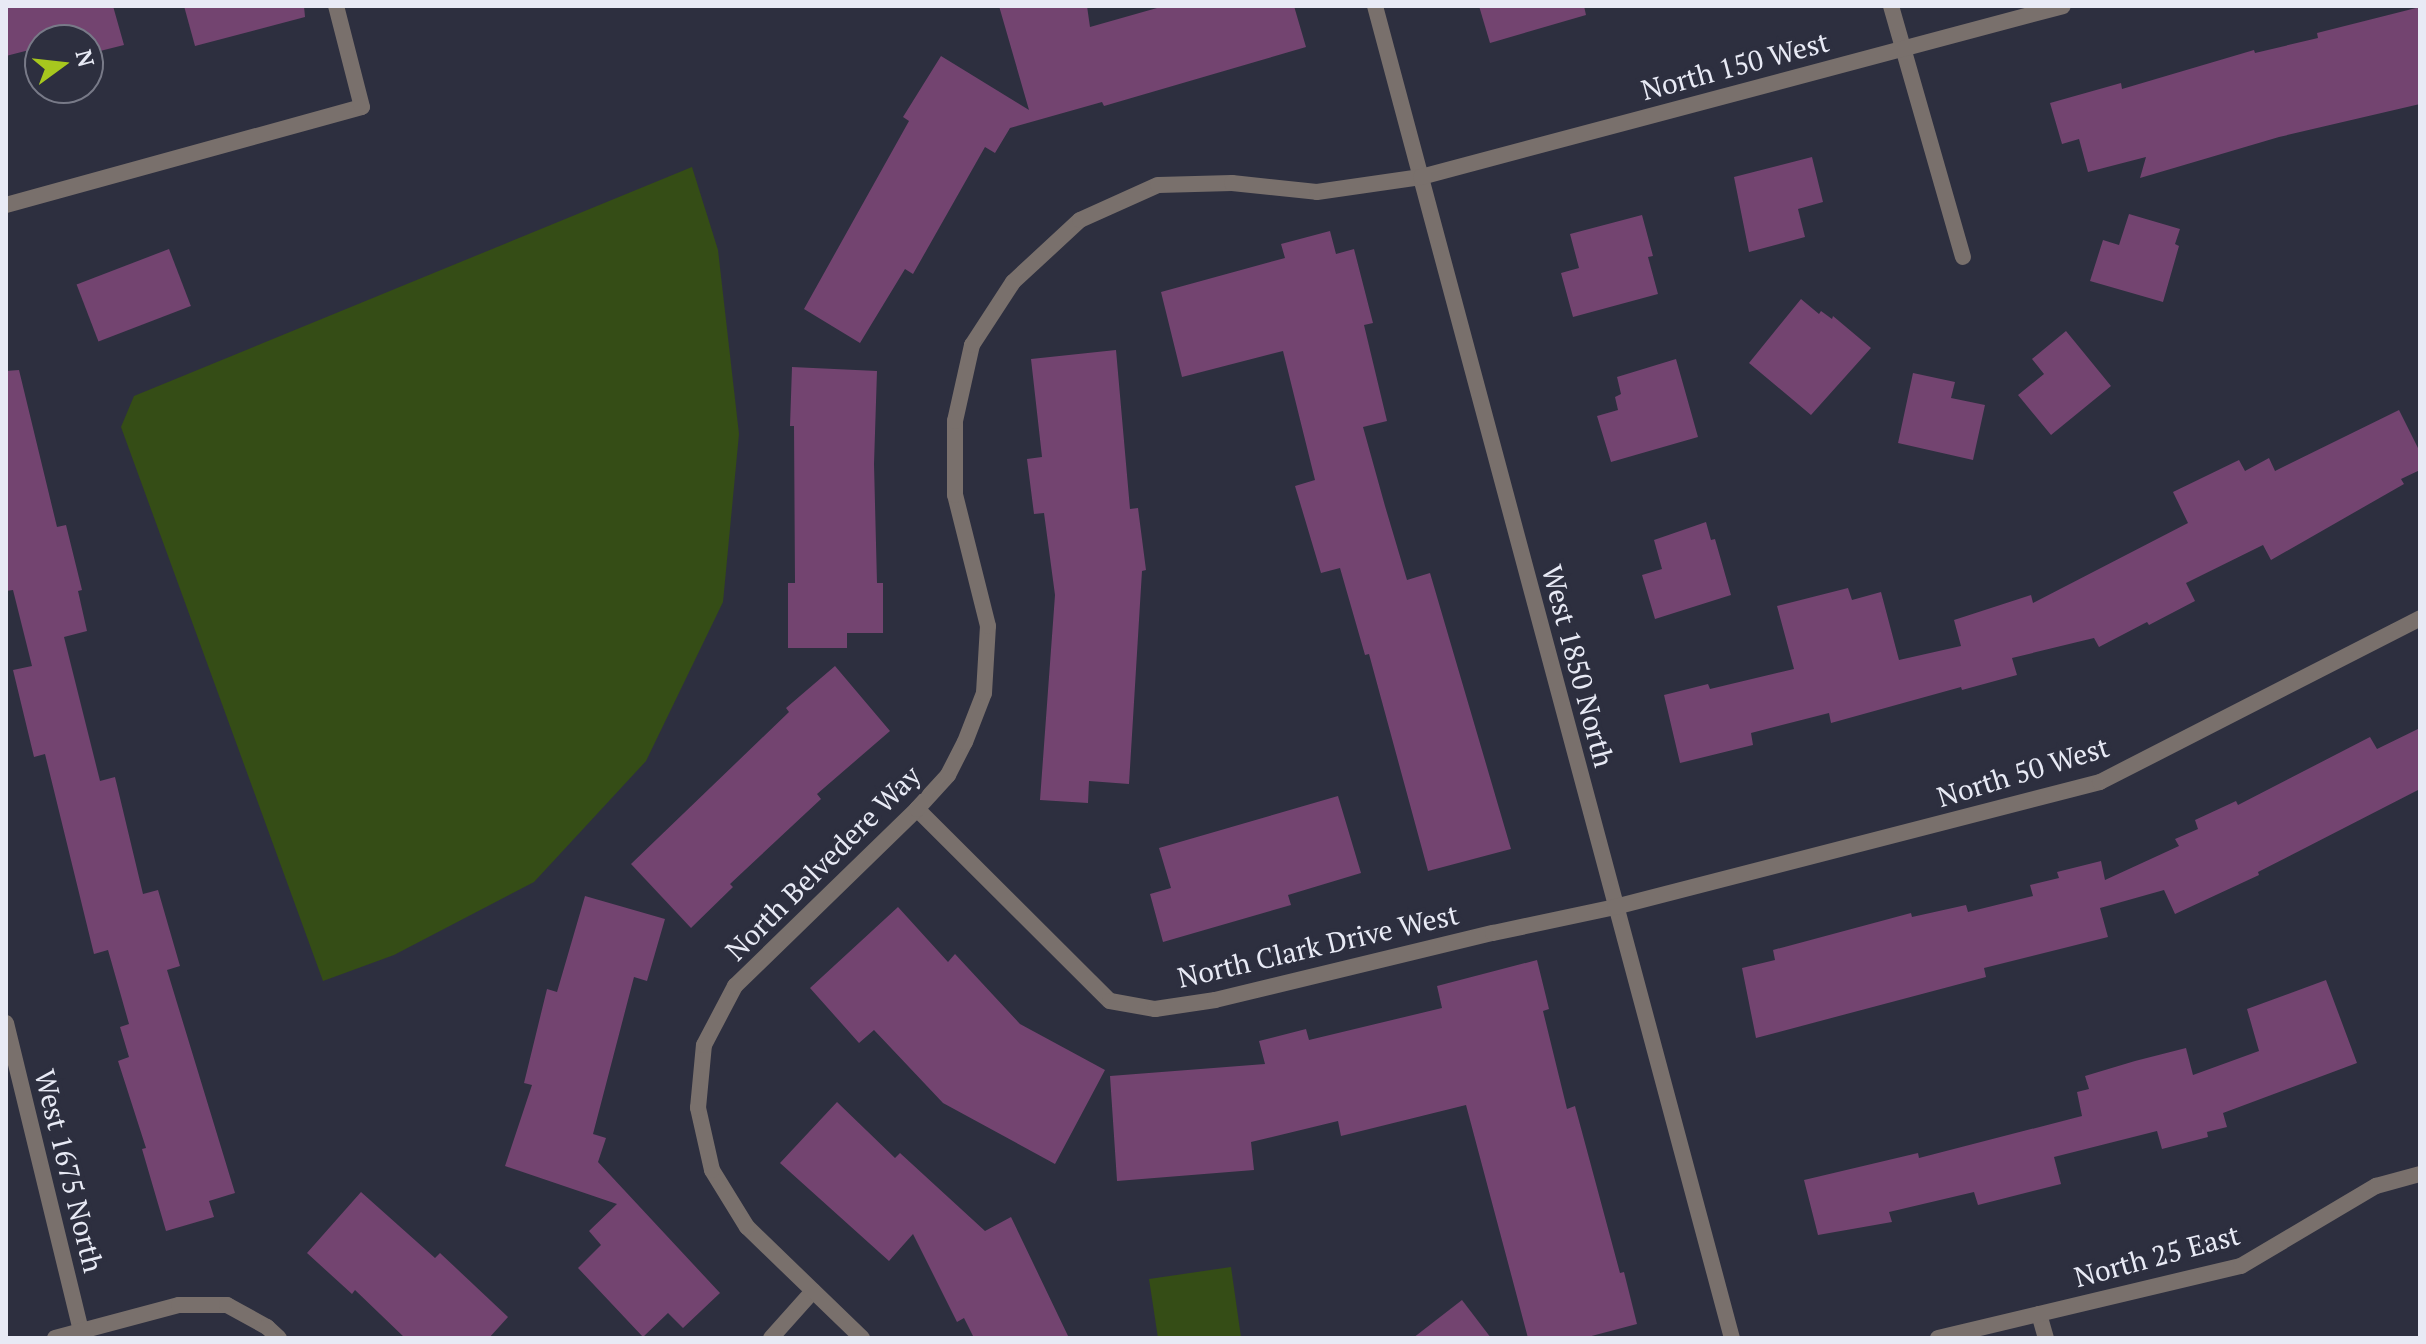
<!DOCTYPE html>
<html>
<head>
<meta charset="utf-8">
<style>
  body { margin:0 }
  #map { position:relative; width:2426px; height:1344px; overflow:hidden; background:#2d2f3f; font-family:"PT Serif",serif }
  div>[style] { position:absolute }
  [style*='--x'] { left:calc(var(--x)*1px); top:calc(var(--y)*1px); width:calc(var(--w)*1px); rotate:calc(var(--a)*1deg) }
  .green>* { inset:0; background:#354d16 }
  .building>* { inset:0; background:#734470; transform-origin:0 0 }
  .service>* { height:16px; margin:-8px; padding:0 8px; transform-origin:8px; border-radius:8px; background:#79706c }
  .minor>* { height:16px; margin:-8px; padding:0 8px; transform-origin:8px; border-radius:8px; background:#79706c }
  span { translate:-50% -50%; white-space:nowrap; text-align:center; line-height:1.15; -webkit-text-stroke:8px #2d2f3f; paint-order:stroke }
  .street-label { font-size:28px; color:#e8eaf5 }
  .frame { position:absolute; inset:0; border:8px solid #e8eaf5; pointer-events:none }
  .north { position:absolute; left:24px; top:24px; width:80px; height:80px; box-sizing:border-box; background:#2d2f3f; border:2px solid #787a88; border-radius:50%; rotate:75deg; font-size:22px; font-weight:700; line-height:32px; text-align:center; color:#e8eaf5 }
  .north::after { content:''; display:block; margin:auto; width:28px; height:36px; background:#a7c81e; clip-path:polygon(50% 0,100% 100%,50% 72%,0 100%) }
</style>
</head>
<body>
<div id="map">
  <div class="green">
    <i style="clip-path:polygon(692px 167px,718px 250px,739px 434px,723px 602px,646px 761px,534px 882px,394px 955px,323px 981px,121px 427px,134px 396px)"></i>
    <i style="clip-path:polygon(1231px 1267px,1241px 1337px,1158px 1338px,1149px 1279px)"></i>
  </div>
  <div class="building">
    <i style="clip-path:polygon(6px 6px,113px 6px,124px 45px,88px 54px,88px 40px,40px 40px,40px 60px,37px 48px,6px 56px)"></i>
    <i style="clip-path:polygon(184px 6px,304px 6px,305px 17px,195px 46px)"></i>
    <i style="clip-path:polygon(999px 6px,1087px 6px,1090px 27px,1164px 6px,1294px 6px,1306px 47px,1104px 106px,1102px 102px,1010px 128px,995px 153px,985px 147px,913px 274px,905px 269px,860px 343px,804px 309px,909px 121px,903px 117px,941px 56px,1029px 110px)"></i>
    <i style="clip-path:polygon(1479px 6px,1584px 6px,1586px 15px,1490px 43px)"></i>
    <i style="clip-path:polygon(2420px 7px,2420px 104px,2279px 137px,2140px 178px,2146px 157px,2088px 172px,2079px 139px,2062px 144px,2050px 103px,2121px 83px,2122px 89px,2254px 50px,2255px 53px,2318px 38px,2317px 33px)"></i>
    <i style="clip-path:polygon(1812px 157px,1823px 202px,1798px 209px,1805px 237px,1749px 252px,1734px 177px)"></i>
    <i style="clip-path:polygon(2129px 214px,2180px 229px,2175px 244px,2179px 246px,2163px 302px,2090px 281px,2103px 240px,2119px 245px)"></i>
    <i style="clip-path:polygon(1642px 215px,1653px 256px,1648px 257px,1658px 294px,1573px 317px,1561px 273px,1579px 268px,1570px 234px)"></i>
    <i style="clip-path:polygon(1330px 231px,1336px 254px,1354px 249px,1373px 323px,1364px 325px,1387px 421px,1363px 427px,1385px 506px,1407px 580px,1430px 573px,1511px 849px,1428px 871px,1369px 654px,1365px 655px,1340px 568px,1321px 573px,1295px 486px,1315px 480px,1283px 351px,1182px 377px,1161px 292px,1285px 258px,1281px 244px)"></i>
    <i style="left:169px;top:249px;width:61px;height:99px;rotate:69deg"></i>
    <i style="clip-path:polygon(1801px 299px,1819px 314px,1821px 311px,1832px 319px,1833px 316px,1871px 348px,1811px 415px,1749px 363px)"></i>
    <i style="clip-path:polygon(2066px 331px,2111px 386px,2051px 435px,2018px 395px,2044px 374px,2032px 359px)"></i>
    <i style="clip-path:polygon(1116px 350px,1130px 509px,1138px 508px,1146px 570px,1142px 571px,1129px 784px,1089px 781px,1088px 803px,1040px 800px,1055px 595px,1044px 513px,1034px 514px,1027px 459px,1042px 457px,1031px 359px)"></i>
    <i style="clip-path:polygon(1676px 359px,1698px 437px,1611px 462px,1597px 416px,1618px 410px,1615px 397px,1621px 394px,1617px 377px)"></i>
    <i style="clip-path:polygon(792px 367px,877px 371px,874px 464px,877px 583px,883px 583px,883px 633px,847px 633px,847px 648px,788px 648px,788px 583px,795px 583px,794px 426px,790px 426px)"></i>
    <i style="clip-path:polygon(19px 370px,57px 527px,66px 525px,82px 590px,78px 591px,87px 631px,64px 637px,100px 781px,115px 777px,143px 894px,158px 890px,180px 966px,167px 970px,235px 1193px,209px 1201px,214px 1217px,166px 1231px,142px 1149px,146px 1148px,118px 1061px,129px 1057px,120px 1027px,129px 1024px,108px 950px,94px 954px,45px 754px,34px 757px,13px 670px,32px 666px,13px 590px,6px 591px,6px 371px)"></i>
    <i style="clip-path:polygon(1913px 373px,1955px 382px,1951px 398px,1985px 405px,1973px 460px,1898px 443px)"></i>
    <i style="clip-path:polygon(2399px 410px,2420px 452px,2420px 470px,2401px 479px,2404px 484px,2271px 560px,2263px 545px,2186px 583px,2195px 601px,2149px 625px,2147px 622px,2099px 647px,2094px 638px,2012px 658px,2017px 675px,1962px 690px,1961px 687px,1831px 723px,1829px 713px,1751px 733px,1753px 745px,1680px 763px,1664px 695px,1708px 684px,1710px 689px,1794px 669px,1777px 606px,1848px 588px,1852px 600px,1881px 592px,1899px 660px,1961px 646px,1954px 620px,2031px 595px,2033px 603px,2188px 523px,2173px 492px,2239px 460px,2245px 471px,2269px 458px,2275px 471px)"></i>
    <i style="clip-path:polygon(1706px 522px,1711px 540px,1715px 539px,1731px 595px,1655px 619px,1642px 575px,1662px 569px,1654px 540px)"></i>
    <i style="clip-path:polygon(835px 666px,890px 731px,817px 794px,821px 799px,730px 884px,733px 887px,691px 928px,631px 864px,789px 712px,786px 708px)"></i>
    <i style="clip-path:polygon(2420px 728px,2420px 789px,2258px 872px,2259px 875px,2175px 914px,2164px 890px,2100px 908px,2108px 937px,1984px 968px,1986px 977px,1756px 1038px,1742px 968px,1775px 960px,1773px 950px,1911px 913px,1912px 917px,1966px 905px,1968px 912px,2033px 896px,2030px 885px,2059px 878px,2057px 872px,2101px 861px,2105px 880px,2179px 846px,2175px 839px,2198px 829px,2195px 820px,2236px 801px,2238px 805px,2370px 737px,2377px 749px)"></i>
    <i style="clip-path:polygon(1338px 796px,1361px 873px,1288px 895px,1291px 905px,1163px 942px,1150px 894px,1171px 888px,1159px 848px)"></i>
    <i style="clip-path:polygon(585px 896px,665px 919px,647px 981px,634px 977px,593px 1134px,606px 1138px,598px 1162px,720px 1293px,683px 1328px,668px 1313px,643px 1337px,578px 1268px,601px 1245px,589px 1231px,617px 1204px,505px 1166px,532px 1085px,524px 1083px,547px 989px,557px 992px)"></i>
    <i style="clip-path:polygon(898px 907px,948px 962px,955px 954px,1020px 1024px,1105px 1070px,1055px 1164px,943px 1103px,874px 1030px,859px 1043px,810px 988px)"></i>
    <i style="clip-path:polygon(1537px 960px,1549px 1009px,1543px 1011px,1567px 1109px,1575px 1106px,1620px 1273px,1624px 1272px,1637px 1324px,1584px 1338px,1528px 1338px,1466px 1105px,1341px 1136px,1338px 1121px,1251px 1142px,1254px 1170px,1117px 1181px,1110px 1076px,1265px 1064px,1259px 1041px,1306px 1029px,1309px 1040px,1442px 1008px,1437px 986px)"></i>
    <i style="clip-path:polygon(2326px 980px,2357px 1063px,2223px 1113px,2227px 1127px,2207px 1132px,2208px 1137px,2162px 1149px,2157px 1131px,2054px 1157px,2061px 1184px,1978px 1205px,1974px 1192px,1889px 1212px,1892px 1222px,1818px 1235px,1804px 1180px,1918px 1153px,1919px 1158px,2082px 1116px,2077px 1092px,2089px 1089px,2085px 1076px,2135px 1061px,2186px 1048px,2193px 1075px,2259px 1051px,2247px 1009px)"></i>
    <i style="clip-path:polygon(837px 1102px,895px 1158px,900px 1153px,985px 1231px,1011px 1217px,1069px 1338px,974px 1338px,964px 1318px,957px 1322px,913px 1234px,889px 1261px,780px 1163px)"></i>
    <i style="clip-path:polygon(361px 1192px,435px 1258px,440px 1253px,508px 1317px,489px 1338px,405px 1338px,355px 1290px,352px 1294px,307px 1253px)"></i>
    <i style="clip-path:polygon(1462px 1300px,1491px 1338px,1413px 1338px)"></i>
  </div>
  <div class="service">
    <i style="--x:6;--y:205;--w:369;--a:-15.4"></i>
    <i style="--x:362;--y:107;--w:104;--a:-104.4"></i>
  </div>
  <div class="minor">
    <i style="--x:1375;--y:6;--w:1379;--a:75"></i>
    <i style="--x:1891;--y:6;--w:261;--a:74"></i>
    <i style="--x:917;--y:809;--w:272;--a:44.9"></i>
    <i style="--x:1110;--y:1001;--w:46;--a:10.1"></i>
    <i style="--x:1155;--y:1009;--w:61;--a:-8.5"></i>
    <i style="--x:1215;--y:1000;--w:286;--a:-13.6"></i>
    <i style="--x:1493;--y:933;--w:125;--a:-12"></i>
    <i style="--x:1615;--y:907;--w:501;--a:-14.45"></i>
    <i style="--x:2100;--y:782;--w:360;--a:-27.1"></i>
    <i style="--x:6;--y:1023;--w:317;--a:76.3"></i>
    <i style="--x:81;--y:1331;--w:7;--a:98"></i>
    <i style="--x:2039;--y:1314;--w:25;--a:74"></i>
    <i style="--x:55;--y:1338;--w:128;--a:-14.9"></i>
    <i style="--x:179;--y:1305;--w:48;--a:0"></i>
    <i style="--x:227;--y:1305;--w:46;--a:28.8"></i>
    <i style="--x:267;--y:1327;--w:16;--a:43"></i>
    <i style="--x:771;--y:1338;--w:63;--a:-48.2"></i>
    <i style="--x:862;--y:1338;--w:160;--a:-136"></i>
    <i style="--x:747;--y:1227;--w:67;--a:-121.6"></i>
    <i style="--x:712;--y:1170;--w:64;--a:-102.7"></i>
    <i style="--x:698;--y:1108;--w:63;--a:-84.6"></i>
    <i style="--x:704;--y:1045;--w:67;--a:-62.3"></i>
    <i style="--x:735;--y:986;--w:254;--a:-44.2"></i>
    <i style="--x:917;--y:809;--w:46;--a:-47.6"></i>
    <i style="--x:948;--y:775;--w:37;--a:-63"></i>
    <i style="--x:965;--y:742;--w:53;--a:-68.8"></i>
    <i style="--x:984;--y:693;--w:67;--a:-86.6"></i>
    <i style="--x:988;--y:626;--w:135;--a:-104.1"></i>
    <i style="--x:955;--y:495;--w:74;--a:-90"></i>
    <i style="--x:955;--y:421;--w:78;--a:-77.4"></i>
    <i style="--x:972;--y:345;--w:75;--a:-56.9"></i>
    <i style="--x:1013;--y:282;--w:91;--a:-42.8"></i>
    <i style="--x:1080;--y:220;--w:85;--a:-24.2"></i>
    <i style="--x:1158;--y:185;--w:74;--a:-1.5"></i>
    <i style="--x:1232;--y:183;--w:85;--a:6"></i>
    <i style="--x:1317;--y:192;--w:105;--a:-8.2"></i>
    <i style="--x:1421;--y:177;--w:664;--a:-14.91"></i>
    <i style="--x:1938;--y:1338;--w:311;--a:-13.4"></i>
    <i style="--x:2241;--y:1266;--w:157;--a:-30.7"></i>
    <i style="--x:2376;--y:1186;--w:46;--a:-15.3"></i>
  </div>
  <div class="street-label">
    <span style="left:1735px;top:66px;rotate:-15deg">North 150 West</span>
    <span style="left:1578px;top:666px;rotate:75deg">West 1850 North</span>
    <span style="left:2023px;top:772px;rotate:-17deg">North 50 West</span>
    <span style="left:823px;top:863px;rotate:-45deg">North Belvedere Way</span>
    <span style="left:1318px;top:946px;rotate:-13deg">North Clark Drive West</span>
    <span style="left:69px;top:1171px;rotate:76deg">West 1675 North</span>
    <span style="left:2157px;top:1256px;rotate:-15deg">North 25 East</span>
  </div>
  <div class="frame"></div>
  <div class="north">N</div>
</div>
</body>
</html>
